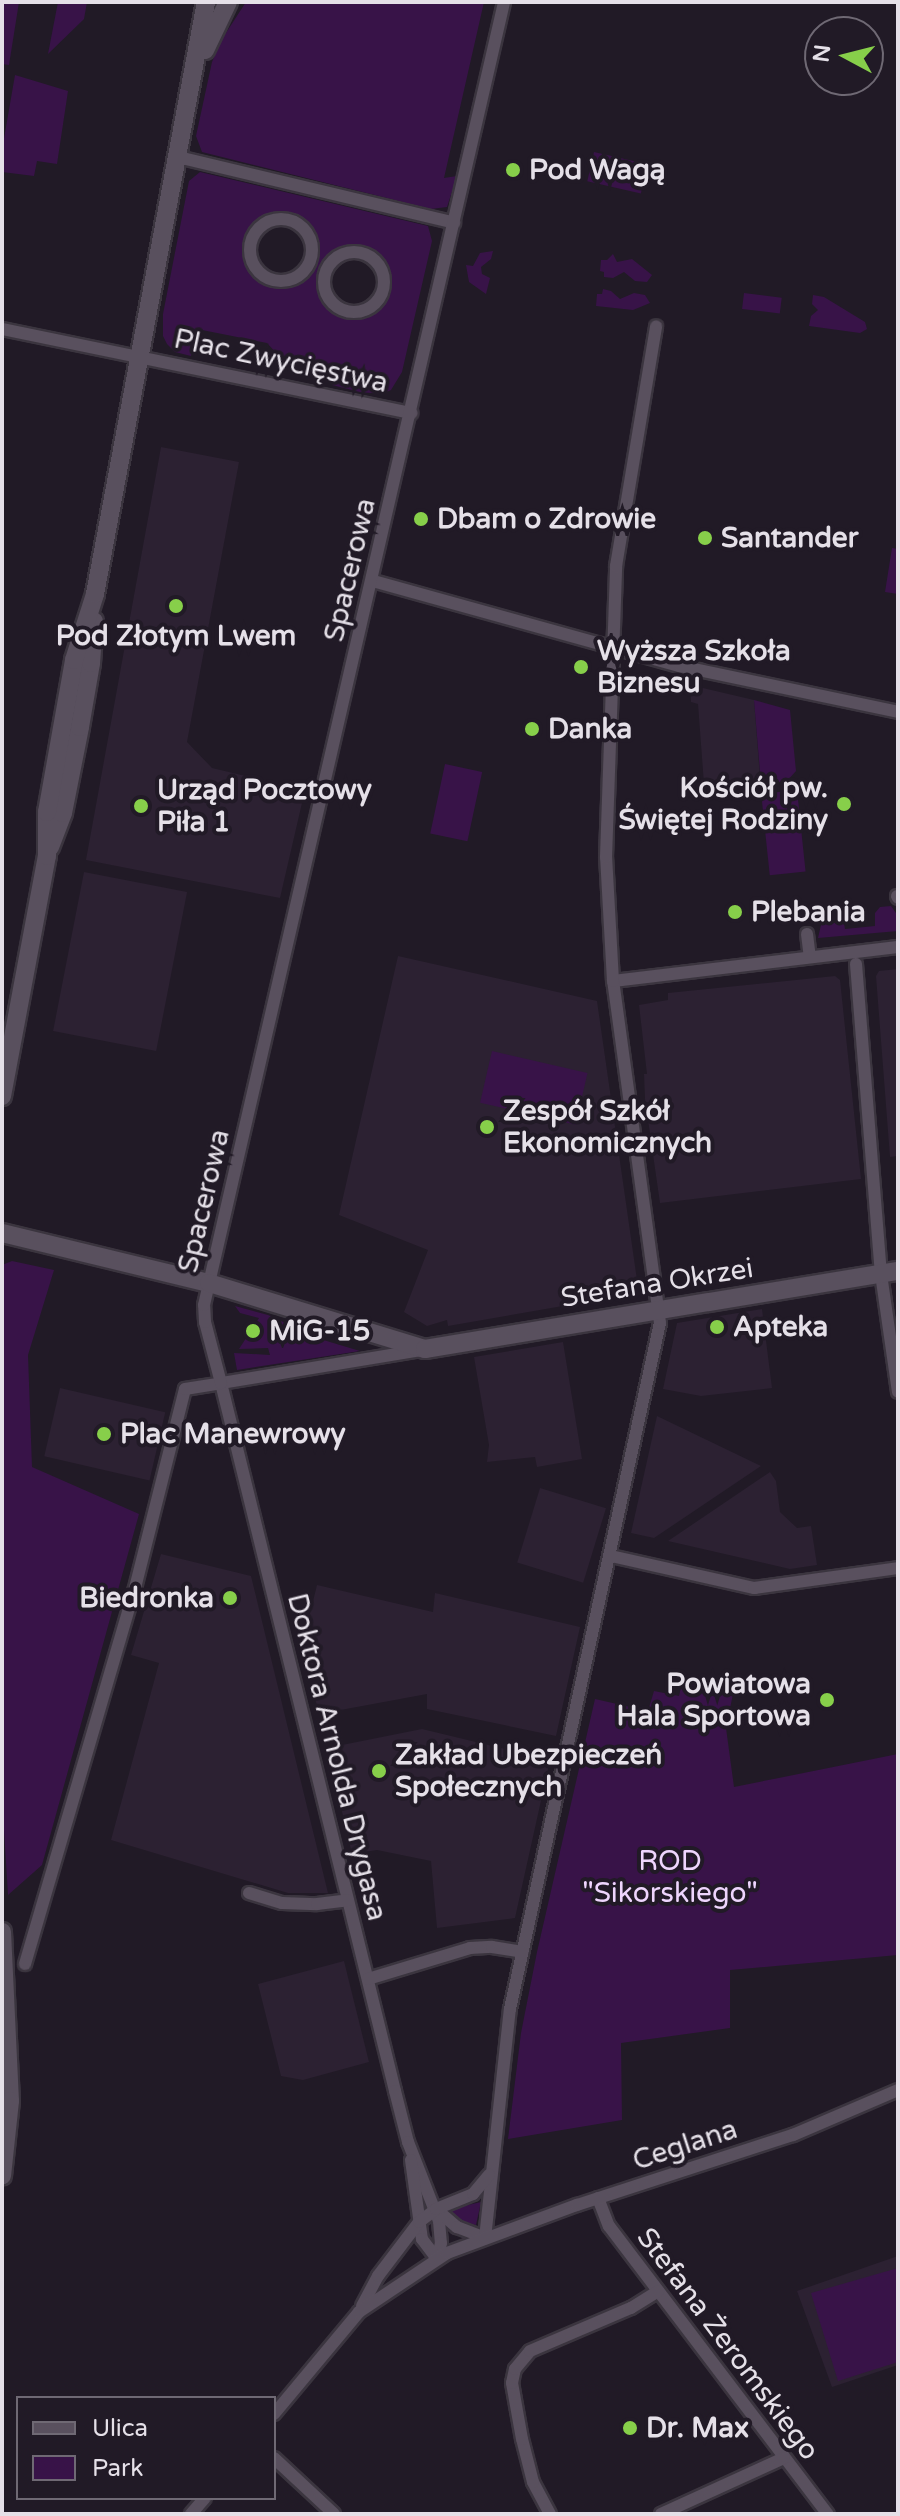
<!DOCTYPE html>
<html>
<head>
<meta charset="utf-8">
<style>
  body { margin:0 }
  #map { position:relative; width:900px; height:2516px; overflow:hidden; background:#211a26; font-family:"Varela Round",sans-serif }
  div>[style] { position:absolute }
  [style*='--x'] { left:calc(var(--x)*1px); top:calc(var(--y)*1px); width:calc(var(--w)*1px); rotate:calc(var(--a)*1deg) }
  .built>* { inset:0; background:#2c2132; transform-origin:0 0 }
  .green>* { inset:0; background:#381348; transform-origin:0 0 }
  .roads { filter:drop-shadow(2px 0 #3b353f) drop-shadow(-2px 0 #3b353f) drop-shadow(0 2px #3b353f) drop-shadow(0 -2px #3b353f) }
  .street>* { height:12px; margin:-6px; padding:0 6px; transform-origin:6px; border-radius:6px; background:#59505e }
  .street>.ring { margin:-6px; padding:0; box-sizing:content-box; background:none; border:12px solid #59505e; border-radius:50% }
  .secondary>* { height:18px; margin:-9px; padding:0 9px; transform-origin:9px; border-radius:9px; background:#59505e }
  .dots>* { width:22px; height:22px; translate:-50% -50%; box-sizing:border-box; border:4px solid #211a26; border-radius:50% }
  span { translate:-50% -50%; white-space:nowrap; text-align:center; line-height:1.15; -webkit-text-stroke:8px #211a26; paint-order:stroke }
  .poi-label { font-size:28px; color:#e5e0e8; font-weight:700 }
  .left { translate:0 -50%; text-align:left }
  .right { translate:-100% -50%; text-align:right }
  .street-label { font-size:28px; color:#e5e0e8 }
  .park-label { font-size:28px; color:#eed5fd }
  .frame { position:absolute; inset:0; border:4px solid #e5e0e8; pointer-events:none }
  .legend { position:absolute; left:16px; top:2396px; width:260px; height:104px; box-sizing:border-box; background:#211a26; border:2px solid #6f6974; margin:0; padding:10px 14px; list-style:none; font-size:24px; color:#e5e0e8 }
  .legend li { display:flex; align-items:center; gap:16px; height:40px }
  .legend b { width:40px; border:2px solid #6f6974 }
  .north { position:absolute; left:804px; top:16px; width:80px; height:80px; box-sizing:border-box; background:#211a26; border:2px solid #6f6974; border-radius:50%; rotate:277deg; font-size:22px; font-weight:700; line-height:32px; text-align:center; color:#e5e0e8 }
  .north::after { content:''; display:block; margin:auto; width:28px; height:36px; background:#87cf4a; clip-path:polygon(50% 0,100% 100%,50% 72%,0 100%) }
</style>
</head>
<body>
<div id="map">
  <div class="built">
    <i style="clip-path:polygon(161px 447px,239px 462px,187px 742px,212px 768px,305px 790px,280px 898px,86px 860px)"></i>
    <i style="clip-path:polygon(690px 685px,754px 700px,760px 778px,704px 784px,698px 704px,691px 702px)"></i>
    <i style="left:84px;top:872px;width:105px;height:162px;rotate:11deg"></i>
    <i style="clip-path:polygon(398px 956px,597px 1001px,638px 1287px,632px 1294px,448px 1326px,447px 1320px,427px 1326px,404px 1312px,428px 1250px,339px 1215px)"></i>
    <i style="clip-path:polygon(898px 969px,898px 1156px,890px 1157px,876px 976px,879px 971px)"></i>
    <i style="clip-path:polygon(835px 976px,840px 980px,861px 1179px,660px 1203px,645px 1099px,644px 1074px,647px 1074px,639px 1005px,668px 1000px,668px 993px)"></i>
    <i style="clip-path:polygon(762px 1309px,772px 1388px,701px 1396px,663px 1389px,677px 1323px)"></i>
    <i style="clip-path:polygon(563px 1342px,582px 1459px,537px 1467px,535px 1457px,487px 1462px,489px 1445px,474px 1357px)"></i>
    <i style="left:60px;top:1388px;width:108px;height:70px;rotate:13deg"></i>
    <i style="clip-path:polygon(657px 1416px,761px 1466px,654px 1538px,631px 1533px)"></i>
    <i style="clip-path:polygon(770px 1472px,776px 1481px,780px 1512px,797px 1528px,811px 1526px,817px 1565px,790px 1569px,668px 1541px)"></i>
    <i style="left:540px;top:1488px;width:69px;height:78px;rotate:17deg"></i>
    <i style="clip-path:polygon(161px 1554px,251px 1576px,328px 1893px,288px 1893px,111px 1840px,159px 1663px,131px 1655px)"></i>
    <i style="clip-path:polygon(317px 1585px,433px 1612px,435px 1593px,580px 1627px,556px 1736px,427px 1709px,427px 1694px,319px 1714px,302px 1646px)"></i>
    <i style="clip-path:polygon(422px 1729px,550px 1760px,515px 1918px,437px 1928px,431px 1861px,377px 1850px,352px 1854px,327px 1748px)"></i>
    <i style="clip-path:polygon(344px 1961px,369px 2062px,303px 2080px,281px 2076px,258px 1984px)"></i>
    <i style="clip-path:polygon(898px 2256px,898px 2365px,832px 2387px,797px 2291px)"></i>
  </div>
  <div class="green">
    <i style="clip-path:polygon(2px 2px,19px 2px,9px 65px,2px 64px)"></i>
    <i style="clip-path:polygon(58px 2px,87px 2px,84px 19px,48px 54px)"></i>
    <i style="clip-path:polygon(246px 2px,484px 2px,444px 178px,457px 176px,447px 207px,431px 209px,202px 152px,196px 136px,212px 62px,222px 39px)"></i>
    <i style="clip-path:polygon(15px 75px,68px 91px,57px 164px,37px 161px,34px 176px,2px 172px,2px 150px)"></i>
    <i style="left:594px;top:152px;width:55px;height:30px;rotate:13deg"></i>
    <i style="clip-path:polygon(evenodd,200px 172px,428px 226px,432px 241px,402px 372px,391px 390px,382px 394px,360px 392px,332px 385px,335px 367px,278px 355px,267px 343px,197px 329px,191px 356px,175px 352px,167px 344px,163px 336px,163px 314px,189px 181px,200px 172px,278px 219px,301px 226px,312px 248px,305px 271px,282px 282px,260px 273px,250px 253px,256px 232px,278px 219px,200px 172px,358px 252px,379px 265px,383px 286px,372px 306px,350px 311px,330px 300px,324px 278px,337px 257px,358px 252px)"></i>
    <i style="clip-path:polygon(493px 251px,491px 259px,481px 267px,482px 274px,490px 278px,486px 294px,469px 282px,466px 265px,473px 266px,480px 253px)"></i>
    <i style="clip-path:polygon(613px 254px,617px 262px,632px 259px,652px 275px,647px 282px,635px 281px,624px 272px,613px 278px,604px 277px,604px 272px,600px 271px,601px 260px,607px 260px)"></i>
    <i style="clip-path:polygon(603px 289px,611px 291px,620px 299px,634px 293px,645px 295px,650px 303px,633px 310px,596px 306px,597px 294px,602px 294px)"></i>
    <i style="left:744px;top:293px;width:38px;height:16px;rotate:7deg"></i>
    <i style="clip-path:polygon(813px 295px,824px 297px,865px 322px,867px 329px,860px 333px,809px 326px,811px 316px,818px 310px,812px 304px)"></i>
    <i style="clip-path:polygon(892px 548px,898px 549px,898px 594px,885px 592px)"></i>
    <i style="clip-path:polygon(754px 700px,790px 710px,796px 771px,787px 781px,761px 784px)"></i>
    <i style="left:445px;top:764px;width:38px;height:71px;rotate:12deg"></i>
    <i style="left:797px;top:790px;width:82px;height:36px;rotate:84deg"></i>
    <i style="clip-path:polygon(891px 906px,898px 916px,898px 931px,818px 938px,824px 912px,835px 911px,843px 917px,845px 929px,875px 926px,875px 913px,880px 907px)"></i>
    <i style="left:492px;top:1051px;width:98px;height:53px;rotate:13deg"></i>
    <i style="clip-path:polygon(12px 1261px,54px 1270px,28px 1355px,32px 1467px,139px 1514px,42px 1865px,8px 1895px,2px 1798px,2px 1265px)"></i>
    <i style="clip-path:polygon(235px 1306px,268px 1315px,320px 1339px,360px 1351px,237px 1370px,234px 1353px,270px 1355px,268px 1348px,239px 1349px,259px 1318px,240px 1313px)"></i>
    <i style="clip-path:polygon(683px 1679px,734px 1689px,726px 1728px,734px 1787px,898px 1754px,898px 1955px,730px 1970px,730px 2028px,621px 2043px,622px 2120px,508px 2139px,521px 2033px,537px 1952px,595px 1699px,648px 1711px,654px 1691px,679px 1696px)"></i>
    <i style="clip-path:polygon(481px 2202px,476px 2225px,457px 2220px,447px 2210px)"></i>
    <i style="clip-path:polygon(898px 2268px,898px 2362px,838px 2381px,811px 2293px)"></i>
  </div>
  <div class="roads">
    <div class="street">
      <i style="--x:178;--y:157;--w:284;--a:13.4"></i>
      <i class="ring" style="left:250px;top:219px;width:50px;height:50px"></i>
      <i class="ring" style="left:324px;top:252px;width:48px;height:48px"></i>
      <i style="--x:2;--y:329;--w:418;--a:11.6"></i>
      <i style="--x:373;--y:581;--w:319;--a:15.5"></i>
      <i style="--x:680;--y:666;--w:223;--a:11.9"></i>
      <i style="--x:897;--y:896;--w:2;--a:63"></i>
      <i style="--x:807;--y:934;--w:23;--a:83"></i>
      <i style="--x:856;--y:964;--w:311;--a:85.4"></i>
      <i style="--x:881;--y:1274;--w:119;--a:81.8"></i>
      <i style="--x:613;--y:981;--w:287;--a:-6.8"></i>
      <i style="--x:421;--y:1350;--w:203;--a:170.6"></i>
      <i style="--x:221;--y:1383;--w:729;--a:76.19"></i>
      <i style="--x:395;--y:2091;--w:53;--a:75.7"></i>
      <i style="--x:408;--y:2142;--w:85;--a:68.6"></i>
      <i style="--x:439;--y:2221;--w:22;--a:85"></i>
      <i style="--x:441;--y:2243;--w:16;--a:104"></i>
      <i style="--x:611;--y:1556;--w:147;--a:12.6"></i>
      <i style="--x:754;--y:1588;--w:145;--a:-7.9"></i>
      <i style="--x:249;--y:1893;--w:34;--a:17"></i>
      <i style="--x:282;--y:1903;--w:35;--a:2"></i>
      <i style="--x:317;--y:1904;--w:31;--a:-7"></i>
      <i style="--x:25;--y:1964;--w:388;--a:-73.7"></i>
      <i style="--x:134;--y:1592;--w:209;--a:-75.9"></i>
      <i style="--x:185;--y:1389;--w:36;--a:-9"></i>
      <i style="--x:221;--y:1383;--w:63;--a:-104.7"></i>
      <i style="--x:205;--y:1322;--w:17;--a:-93"></i>
      <i style="--x:204;--y:1305;--w:1337;--a:-77.03"></i>
      <i style="--x:368;--y:1979;--w:107;--a:-16.9"></i>
      <i style="--x:470;--y:1948;--w:22;--a:-3"></i>
      <i style="--x:492;--y:1947;--w:31;--a:9"></i>
      <i style="--x:411;--y:2160;--w:80;--a:82.1"></i>
      <i style="--x:422;--y:2239;--w:25;--a:53"></i>
      <i style="--x:598;--y:2198;--w:30;--a:69"></i>
      <i style="--x:609;--y:2226;--w:362;--a:52.8"></i>
      <i style="--x:436;--y:2209;--w:28;--a:41"></i>
      <i style="--x:457;--y:2227;--w:30;--a:21"></i>
      <i style="--x:485;--y:2238;--w:230;--a:-83.8"></i>
      <i style="--x:510;--y:2009;--w:702;--a:-77.67"></i>
      <i style="--x:660;--y:1323;--w:345;--a:-97.8"></i>
      <i style="--x:613;--y:981;--w:124;--a:-93.2"></i>
      <i style="--x:606;--y:857;--w:291;--a:-88"></i>
      <i style="--x:616;--y:566;--w:243;--a:-80.5"></i>
      <i style="--x:362;--y:2306;--w:34;--a:-62"></i>
      <i style="--x:378;--y:2276;--w:68;--a:-52.8"></i>
      <i style="--x:419;--y:2222;--w:21;--a:-37"></i>
      <i style="--x:436;--y:2209;--w:40;--a:-22"></i>
      <i style="--x:473;--y:2194;--w:25;--a:-50"></i>
      <i style="--x:274;--y:2414;--w:133;--a:-50.2"></i>
      <i style="--x:359;--y:2312;--w:106;--a:-33.8"></i>
      <i style="--x:447;--y:2253;--w:139;--a:-20.3"></i>
      <i style="--x:577;--y:2205;--w:227;--a:-18"></i>
      <i style="--x:793;--y:2135;--w:114;--a:-23.2"></i>
      <i style="--x:274;--y:2458;--w:82;--a:43"></i>
      <i style="--x:191;--y:2514;--w:21;--a:-49"></i>
      <i style="--x:550;--y:2514;--w:36;--a:-118"></i>
      <i style="--x:533;--y:2482;--w:44;--a:-104.3"></i>
      <i style="--x:522;--y:2439;--w:57;--a:-100.1"></i>
      <i style="--x:512;--y:2383;--w:14;--a:-78"></i>
      <i style="--x:515;--y:2369;--w:23;--a:-50"></i>
      <i style="--x:530;--y:2351;--w:110;--a:-23.1"></i>
      <i style="--x:631;--y:2308;--w:32;--a:-32"></i>
      <i style="--x:661;--y:2514;--w:135;--a:-24.5"></i>
    </div>
    <div class="secondary">
      <i style="--x:205;--y:50;--w:53;--a:-64.4"></i>
      <i style="--x:50;--y:847;--w:36;--a:-69"></i>
      <i style="--x:63;--y:813;--w:88;--a:-78.8"></i>
      <i style="--x:80;--y:727;--w:65;--a:-80.2"></i>
      <i style="--x:91;--y:663;--w:42;--a:-85.9"></i>
      <i style="--x:2;--y:1096;--w:244;--a:-79.4"></i>
      <i style="--x:47;--y:856;--w:44;--a:-90"></i>
      <i style="--x:47;--y:812;--w:154;--a:-79.9"></i>
      <i style="--x:74;--y:660;--w:69;--a:-72.3"></i>
      <i style="--x:95;--y:594;--w:602;--a:-79.38"></i>
      <i style="--x:2;--y:1233;--w:213;--a:13.6"></i>
      <i style="--x:209;--y:1283;--w:226;--a:17"></i>
      <i style="--x:425;--y:1349;--w:479;--a:-9.4"></i>
      <i style="--x:2;--y:1932;--w:169;--a:87.3"></i>
      <i style="--x:10;--y:2101;--w:75;--a:96.1"></i>
    </div>
  </div>
  <div class="dots">
    <i style="left:513px;top:170px;background:#87cf4a"></i>
    <i style="left:421px;top:519px;background:#87cf4a"></i>
    <i style="left:705px;top:538px;background:#87cf4a"></i>
    <i style="left:176px;top:606px;background:#87cf4a"></i>
    <i style="left:581px;top:667px;background:#87cf4a"></i>
    <i style="left:532px;top:729px;background:#87cf4a"></i>
    <i style="left:844px;top:804px;background:#87cf4a"></i>
    <i style="left:141px;top:806px;background:#87cf4a"></i>
    <i style="left:735px;top:912px;background:#87cf4a"></i>
    <i style="left:487px;top:1127px;background:#87cf4a"></i>
    <i style="left:717px;top:1327px;background:#87cf4a"></i>
    <i style="left:253px;top:1331px;background:#87cf4a"></i>
    <i style="left:104px;top:1434px;background:#87cf4a"></i>
    <i style="left:230px;top:1598px;background:#87cf4a"></i>
    <i style="left:827px;top:1700px;background:#87cf4a"></i>
    <i style="left:379px;top:1771px;background:#87cf4a"></i>
    <i style="left:630px;top:2428px;background:#87cf4a"></i>
  </div>
  <div class="poi-label">
    <span class="left" style="left:529px;top:170px">Pod Wagą</span>
    <span class="left" style="left:437px;top:519px">Dbam o Zdrowie</span>
    <span class="left" style="left:721px;top:538px">Santander</span>
    <span style="left:176px;top:636px">Pod Złotym Lwem</span>
    <span class="left" style="left:597px;top:667px">Wyższa Szkoła<br>Biznesu</span>
    <span class="left" style="left:548px;top:729px">Danka</span>
    <span class="right" style="left:828px;top:804px">Kościół pw.<br>Świętej Rodziny</span>
    <span class="left" style="left:157px;top:806px">Urząd Pocztowy<br>Piła 1</span>
    <span class="left" style="left:751px;top:912px">Plebania</span>
    <span class="left" style="left:503px;top:1127px">Zespół Szkół<br>Ekonomicznych</span>
    <span class="left" style="left:733px;top:1327px">Apteka</span>
    <span class="left" style="left:269px;top:1331px">MiG-15</span>
    <span class="left" style="left:120px;top:1434px">Plac Manewrowy</span>
    <span class="right" style="left:214px;top:1598px">Biedronka</span>
    <span class="right" style="left:811px;top:1700px">Powiatowa<br>Hala Sportowa</span>
    <span class="left" style="left:395px;top:1771px">Zakład Ubezpieczeń<br>Społecznych</span>
    <span class="left" style="left:646px;top:2428px">Dr. Max</span>
  </div>
  <div class="street-label">
    <span style="left:281px;top:361px;rotate:12deg">Plac Zwycięstwa</span>
    <span style="left:350px;top:570px;rotate:-77deg">Spacerowa</span>
    <span style="left:204px;top:1201px;rotate:-77deg">Spacerowa</span>
    <span style="left:657px;top:1283px;rotate:-9deg">Stefana Okrzei</span>
    <span style="left:337px;top:1757px;rotate:76deg">Doktora Arnolda Drygasa</span>
    <span style="left:685px;top:2145px;rotate:-18deg">Ceglana</span>
    <span style="left:728px;top:2344px;rotate:53deg">Stefana Żeromskiego</span>
  </div>
  <div class="park-label">
    <span style="left:670px;top:1877px">ROD<br>"Sikorskiego"</span>
  </div>
  <div class="frame"></div>
  <ul class="legend">
  <li><b style="height:10px;background:#59505e"></b>Ulica</li>
  <li><b style="height:22px;background:#381348"></b>Park</li>
  </ul>
  <div class="north">N</div>
</div>
</body>
</html>
